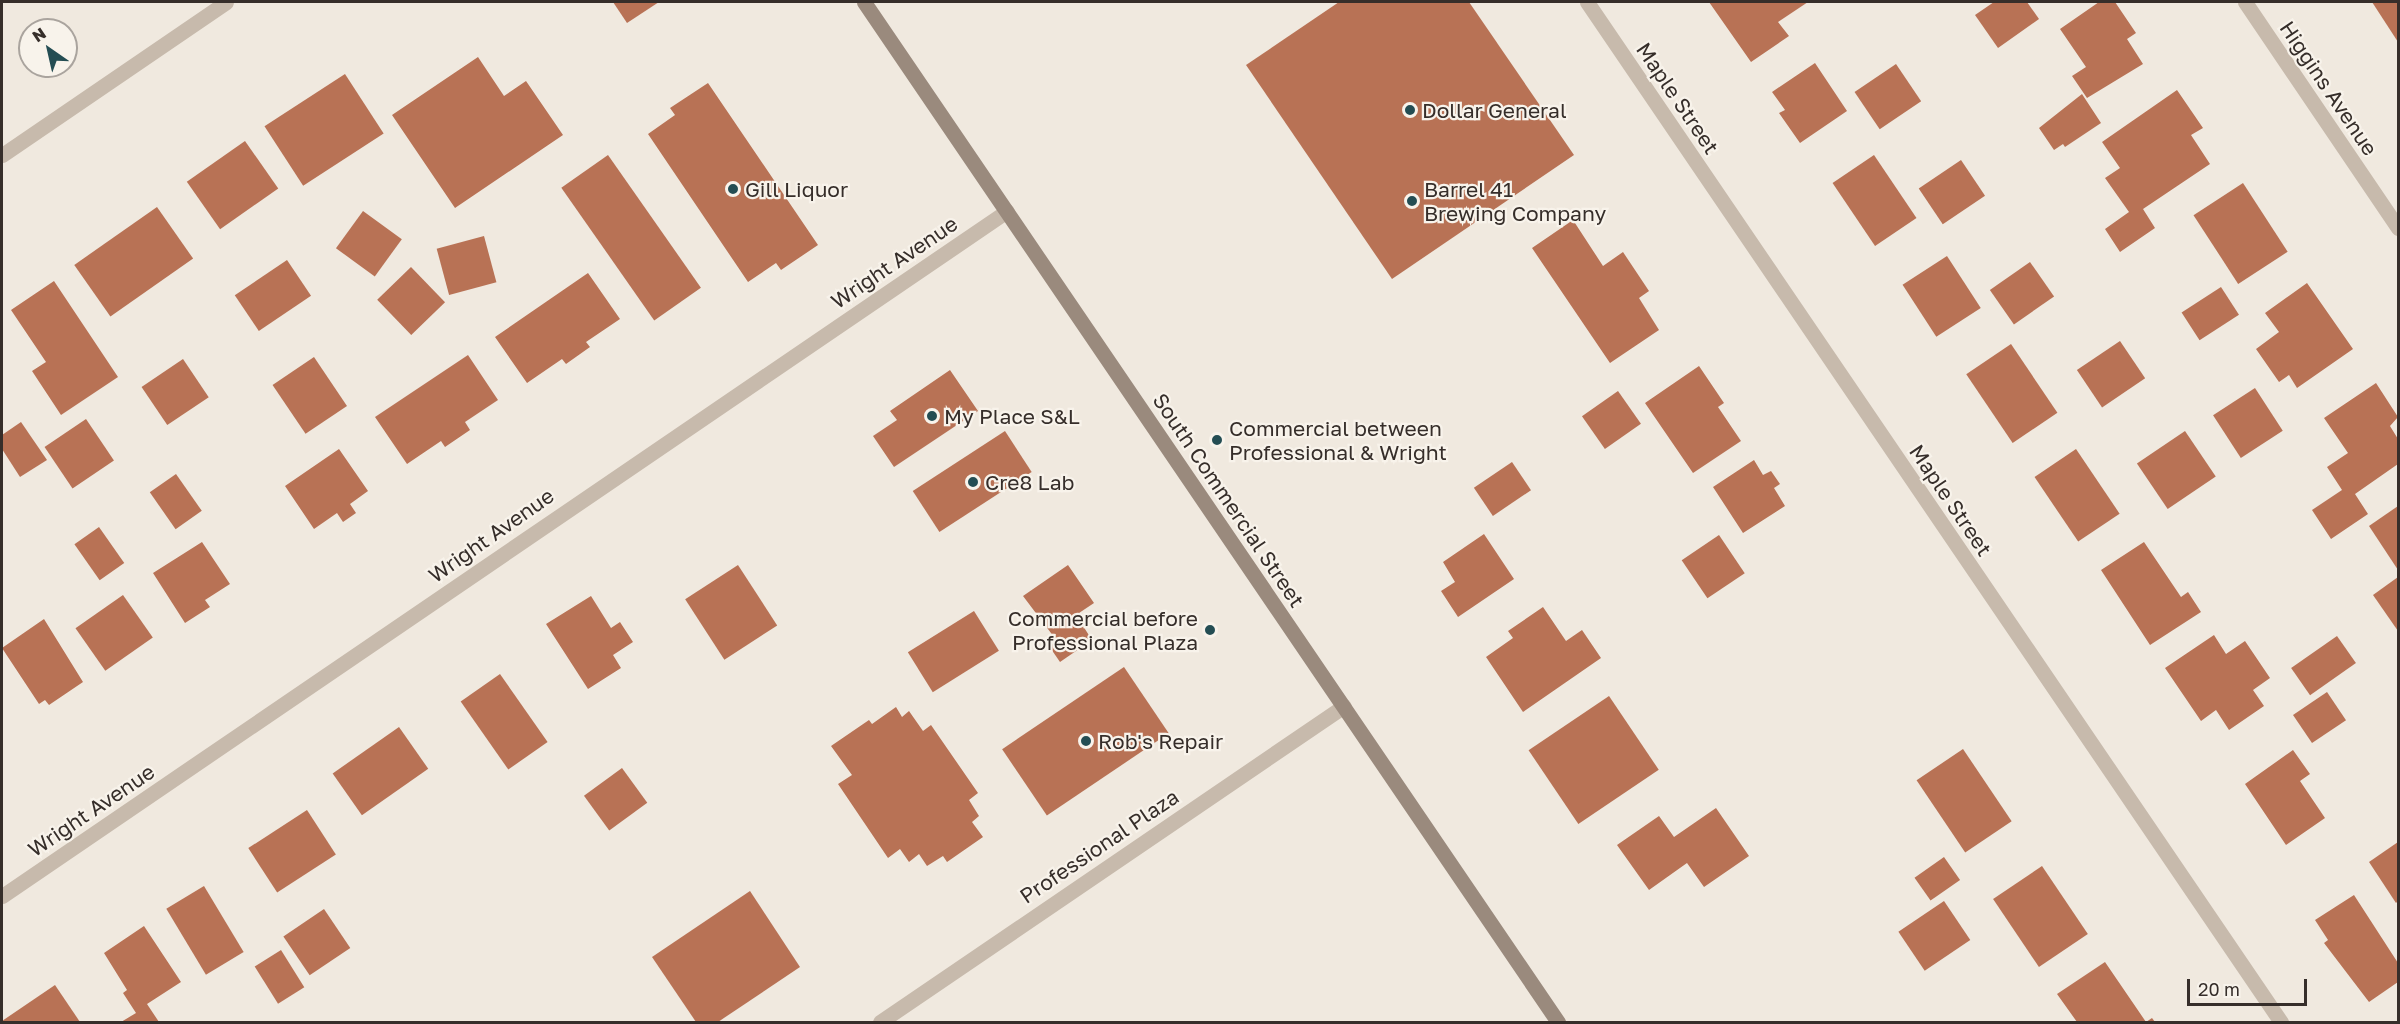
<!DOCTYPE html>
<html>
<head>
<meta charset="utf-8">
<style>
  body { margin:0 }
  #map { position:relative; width:2400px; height:1024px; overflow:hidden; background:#f0e9df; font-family:"Golos Text",sans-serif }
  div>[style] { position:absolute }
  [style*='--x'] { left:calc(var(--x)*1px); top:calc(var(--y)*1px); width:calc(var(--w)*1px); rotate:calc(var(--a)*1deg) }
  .building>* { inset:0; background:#b87255; transform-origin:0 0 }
  .street>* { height:15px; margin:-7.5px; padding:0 7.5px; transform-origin:7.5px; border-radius:7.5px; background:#c7baac }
  .secondary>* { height:15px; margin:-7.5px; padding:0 7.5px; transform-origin:7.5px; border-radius:7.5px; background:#9a8a7d }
  .dots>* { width:16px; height:16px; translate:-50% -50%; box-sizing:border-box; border:3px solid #f8f3eb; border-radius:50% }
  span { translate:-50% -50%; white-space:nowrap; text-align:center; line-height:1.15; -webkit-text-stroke:4.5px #f8f3eb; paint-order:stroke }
  .street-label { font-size:21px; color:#362e2a }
  .poi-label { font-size:21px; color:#362e2a }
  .left { translate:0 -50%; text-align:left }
  .right { translate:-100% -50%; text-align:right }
  .frame { position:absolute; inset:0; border:3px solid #362e2a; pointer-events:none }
  .north { position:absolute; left:18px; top:18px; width:60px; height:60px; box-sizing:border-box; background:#f8f3eb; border:2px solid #aaa49e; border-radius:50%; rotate:326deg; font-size:16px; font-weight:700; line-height:24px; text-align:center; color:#362e2a }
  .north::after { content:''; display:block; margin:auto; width:21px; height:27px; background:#244d53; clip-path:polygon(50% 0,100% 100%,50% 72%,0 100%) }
  .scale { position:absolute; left:2187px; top:979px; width:120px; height:27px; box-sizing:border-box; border:3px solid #362e2a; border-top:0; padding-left:8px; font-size:18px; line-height:21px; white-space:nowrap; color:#362e2a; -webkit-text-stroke:4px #f8f3eb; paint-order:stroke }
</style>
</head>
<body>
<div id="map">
  <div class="building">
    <i style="clip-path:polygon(613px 2px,659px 2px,627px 23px)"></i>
    <i style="clip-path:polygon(1339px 2px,1469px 2px,1574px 155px,1392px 279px,1246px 65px)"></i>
    <i style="clip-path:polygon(1709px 2px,1808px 2px,1778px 22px,1789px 36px,1751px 62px)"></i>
    <i style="clip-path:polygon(1994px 2px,2027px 2px,2039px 19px,1998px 48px,1975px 15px)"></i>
    <i style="clip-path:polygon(2099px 2px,2115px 2px,2136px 33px,2127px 39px,2143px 64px,2087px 98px,2072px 76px,2086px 67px,2060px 29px)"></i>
    <i style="clip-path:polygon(2372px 2px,2398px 2px,2398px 42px)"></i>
    <i style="clip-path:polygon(478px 57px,504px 96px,526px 81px,563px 135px,455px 208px,392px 115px)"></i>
    <i style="clip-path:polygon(1815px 63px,1847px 111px,1800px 143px,1779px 113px,1785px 110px,1772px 92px)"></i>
    <i style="left:1896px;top:64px;width:45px;height:50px;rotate:56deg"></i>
    <i style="left:345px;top:74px;width:71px;height:96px;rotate:57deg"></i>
    <i style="clip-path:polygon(708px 83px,818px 245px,781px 270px,776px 263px,748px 282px,648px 134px,675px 115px,670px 108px)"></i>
    <i style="clip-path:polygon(2177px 90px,2203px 128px,2191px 135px,2210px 164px,2143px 209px,2155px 228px,2120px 252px,2105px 229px,2129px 212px,2105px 178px,2120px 168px,2102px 142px)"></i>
    <i style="clip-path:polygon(2082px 94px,2101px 123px,2065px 147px,2063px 144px,2054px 150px,2039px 128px)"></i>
    <i style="left:245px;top:141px;width:58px;height:71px;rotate:55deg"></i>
    <i style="left:608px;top:155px;width:162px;height:57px;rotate:55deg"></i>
    <i style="left:1874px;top:155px;width:76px;height:50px;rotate:56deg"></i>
    <i style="left:1961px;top:160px;width:43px;height:51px;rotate:56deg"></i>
    <i style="left:2243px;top:183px;width:82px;height:59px;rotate:57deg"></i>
    <i style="left:157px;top:207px;width:63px;height:101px;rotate:55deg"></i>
    <i style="left:363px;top:211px;width:48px;height:46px;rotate:36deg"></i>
    <i style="clip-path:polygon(1573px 220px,1603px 266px,1623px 252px,1649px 291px,1639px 298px,1659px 330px,1610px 363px,1532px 248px)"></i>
    <i style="left:484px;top:236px;width:48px;height:49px;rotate:75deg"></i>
    <i style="left:1947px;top:256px;width:62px;height:53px;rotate:57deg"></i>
    <i style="left:287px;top:260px;width:43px;height:63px;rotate:56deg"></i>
    <i style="left:2030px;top:262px;width:42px;height:49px;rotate:55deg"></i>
    <i style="left:411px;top:267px;width:49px;height:47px;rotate:46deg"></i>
    <i style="clip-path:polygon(588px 273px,620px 319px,586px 342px,590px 347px,566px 364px,562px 359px,527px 383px,495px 337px)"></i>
    <i style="clip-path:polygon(54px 281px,118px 377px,61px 415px,32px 371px,46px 362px,11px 310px)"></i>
    <i style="clip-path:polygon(2307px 283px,2353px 349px,2297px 388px,2289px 375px,2279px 382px,2256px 349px,2279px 332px,2265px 313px)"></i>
    <i style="left:2221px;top:287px;width:33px;height:47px;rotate:57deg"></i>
    <i style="left:2120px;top:341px;width:45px;height:52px;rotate:56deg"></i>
    <i style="left:2011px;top:344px;width:83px;height:54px;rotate:56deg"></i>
    <i style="clip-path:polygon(468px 355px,498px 400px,465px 422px,470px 430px,445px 447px,441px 441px,407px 464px,375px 417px)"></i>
    <i style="left:314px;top:357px;width:59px;height:50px;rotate:56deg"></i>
    <i style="left:183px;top:359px;width:46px;height:50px;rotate:56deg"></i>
    <i style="clip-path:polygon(1699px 366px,1724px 403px,1718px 407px,1741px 441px,1693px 473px,1645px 403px)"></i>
    <i style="clip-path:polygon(950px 370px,978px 411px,894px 467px,873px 436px,897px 420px,890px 411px)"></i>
    <i style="clip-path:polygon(2376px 383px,2398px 417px,2390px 426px,2398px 439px,2398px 464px,2355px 494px,2368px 514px,2331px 539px,2312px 510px,2342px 490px,2327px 467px,2348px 453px,2324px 418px)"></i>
    <i style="left:2255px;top:388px;width:51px;height:50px;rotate:57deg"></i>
    <i style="left:1618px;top:391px;width:40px;height:44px;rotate:55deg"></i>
    <i style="left:86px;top:419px;width:50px;height:50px;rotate:56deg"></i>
    <i style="clip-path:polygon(21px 422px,47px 460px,20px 477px,2px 449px,2px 435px)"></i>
    <i style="left:1005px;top:431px;width:49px;height:110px;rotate:57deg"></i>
    <i style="left:2185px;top:431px;width:55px;height:58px;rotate:56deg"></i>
    <i style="clip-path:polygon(339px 449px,368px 491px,350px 504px,356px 513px,343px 522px,337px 513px,314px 529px,285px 486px)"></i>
    <i style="left:2076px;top:449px;width:78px;height:50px;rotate:56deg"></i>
    <i style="clip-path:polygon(1754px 460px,1763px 475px,1771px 471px,1780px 484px,1774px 488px,1785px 506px,1743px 533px,1713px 487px)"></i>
    <i style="left:1512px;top:462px;width:34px;height:46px;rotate:56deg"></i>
    <i style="left:176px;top:474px;width:45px;height:32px;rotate:55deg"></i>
    <i style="clip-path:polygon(2398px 506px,2398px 570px,2369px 526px)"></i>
    <i style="left:99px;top:527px;width:44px;height:30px;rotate:55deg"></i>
    <i style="clip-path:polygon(1484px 534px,1514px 579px,1458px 617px,1441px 591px,1455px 582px,1443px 562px)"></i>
    <i style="left:1719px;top:535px;width:46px;height:45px;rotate:56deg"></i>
    <i style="clip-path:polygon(202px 542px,230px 584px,205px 600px,210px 607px,185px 623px,153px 573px)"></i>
    <i style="clip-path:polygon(2144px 542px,2181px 597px,2188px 592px,2201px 612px,2150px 645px,2101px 570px)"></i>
    <i style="left:738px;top:565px;width:72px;height:63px;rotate:57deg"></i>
    <i style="clip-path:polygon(1068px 565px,1094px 603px,1076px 615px,1092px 640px,1060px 662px,1049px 646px,1057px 641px,1023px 596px)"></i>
    <i style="clip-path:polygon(2398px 577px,2398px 631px,2373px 595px)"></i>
    <i style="left:123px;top:595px;width:52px;height:58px;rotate:55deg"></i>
    <i style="clip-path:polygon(591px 596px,611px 628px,620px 622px,633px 642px,613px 655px,621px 668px,588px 689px,546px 624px)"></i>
    <i style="clip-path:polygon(1543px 607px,1566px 641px,1582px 630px,1601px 658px,1523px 712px,1486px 657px,1513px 638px,1508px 631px)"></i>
    <i style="left:974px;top:611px;width:47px;height:78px;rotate:58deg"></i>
    <i style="clip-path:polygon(44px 619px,83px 682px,49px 705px,45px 700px,39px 704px,2px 648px)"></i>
    <i style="clip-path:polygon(2214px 635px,2226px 654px,2245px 641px,2270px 678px,2253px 690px,2264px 706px,2229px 730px,2216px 710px,2201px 721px,2165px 668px)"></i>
    <i style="left:2337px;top:636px;width:33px;height:56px;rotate:55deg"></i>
    <i style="left:1124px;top:667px;width:80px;height:147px;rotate:56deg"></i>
    <i style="left:500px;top:674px;width:83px;height:48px;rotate:55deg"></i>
    <i style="left:2327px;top:692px;width:34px;height:41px;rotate:56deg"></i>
    <i style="left:1609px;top:696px;width:89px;height:97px;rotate:56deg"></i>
    <i style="clip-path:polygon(896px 707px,902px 717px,909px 711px,923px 731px,931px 725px,978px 793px,969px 800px,979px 816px,972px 822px,983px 837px,947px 862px,943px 856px,927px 866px,919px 854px,909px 862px,900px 849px,888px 858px,838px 784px,852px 775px,831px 746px,869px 720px,872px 724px)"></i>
    <i style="left:399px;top:727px;width:51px;height:81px;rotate:55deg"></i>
    <i style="left:1963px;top:749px;width:87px;height:56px;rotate:56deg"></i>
    <i style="clip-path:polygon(2293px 750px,2310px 774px,2300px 781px,2325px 818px,2286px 845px,2245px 784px)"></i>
    <i style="left:622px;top:768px;width:43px;height:47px;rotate:54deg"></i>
    <i style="clip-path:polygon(1716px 808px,1749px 856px,1704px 887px,1687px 863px,1649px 890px,1617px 845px,1659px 816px,1674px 837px)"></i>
    <i style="left:307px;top:810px;width:53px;height:70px;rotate:57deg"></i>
    <i style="clip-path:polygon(2398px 842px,2398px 901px,2396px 903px,2369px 862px)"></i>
    <i style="left:1944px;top:857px;width:28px;height:36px;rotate:55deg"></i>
    <i style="left:2042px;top:866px;width:82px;height:59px;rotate:56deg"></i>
    <i style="left:204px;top:886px;width:77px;height:44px;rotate:59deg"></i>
    <i style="clip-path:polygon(750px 891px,800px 967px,718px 1022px,696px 1022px,652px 957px)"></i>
    <i style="clip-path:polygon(2354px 895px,2398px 963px,2398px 982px,2369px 1002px,2324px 943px,2328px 940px,2315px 920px)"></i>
    <i style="left:1944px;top:901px;width:47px;height:55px;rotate:56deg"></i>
    <i style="left:324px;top:909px;width:47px;height:49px;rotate:56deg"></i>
    <i style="clip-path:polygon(144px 926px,181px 982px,147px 1004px,159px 1022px,121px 1022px,136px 1013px,123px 993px,127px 990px,104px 953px)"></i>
    <i style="left:281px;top:950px;width:44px;height:31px;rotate:58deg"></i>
    <i style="clip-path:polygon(2105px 962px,2146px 1022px,2152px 1018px,2155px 1022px,2077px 1022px,2057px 994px)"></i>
    <i style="clip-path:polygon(55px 985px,80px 1022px,2px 1022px,2px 1021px)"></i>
  </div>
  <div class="street">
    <i style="--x:1587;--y:2;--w:1234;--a:55.77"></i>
    <i style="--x:2245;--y:2;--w:273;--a:55.9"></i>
    <i style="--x:2;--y:155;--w:271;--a:-34.3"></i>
    <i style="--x:2;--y:896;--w:1216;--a:-34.28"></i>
    <i style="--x:880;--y:1022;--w:561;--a:-34.26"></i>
  </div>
  <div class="secondary">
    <i style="--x:864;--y:2;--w:1234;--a:55.77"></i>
  </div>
  <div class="dots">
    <i style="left:1410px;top:110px;background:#244d53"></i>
    <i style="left:733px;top:189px;background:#244d53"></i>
    <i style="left:1412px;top:201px;background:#244d53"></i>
    <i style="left:932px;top:416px;background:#244d53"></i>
    <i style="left:1217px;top:440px;background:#244d53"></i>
    <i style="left:973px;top:482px;background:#244d53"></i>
    <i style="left:1210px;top:630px;background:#244d53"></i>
    <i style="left:1086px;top:741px;background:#244d53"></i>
  </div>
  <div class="street-label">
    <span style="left:2329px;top:88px;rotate:56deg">Higgins Avenue</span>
    <span style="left:1678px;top:98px;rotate:56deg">Maple Street</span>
    <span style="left:894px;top:262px;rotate:-34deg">Wright Avenue</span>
    <span style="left:1229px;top:500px;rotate:56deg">South Commercial Street</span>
    <span style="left:1951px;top:500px;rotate:56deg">Maple Street</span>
    <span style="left:491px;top:535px;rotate:-35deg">Wright Avenue</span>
    <span style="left:91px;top:810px;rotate:-34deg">Wright Avenue</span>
    <span style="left:1099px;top:846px;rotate:-34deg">Professional Plaza</span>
  </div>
  <div class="poi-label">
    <span class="left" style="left:1422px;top:110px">Dollar General</span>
    <span class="left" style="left:745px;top:189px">Gill Liquor</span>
    <span class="left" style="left:1424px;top:201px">Barrel 41<br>Brewing Company</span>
    <span class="left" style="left:944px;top:416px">My Place S&amp;L</span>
    <span class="left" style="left:1229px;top:440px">Commercial between<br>Professional &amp; Wright</span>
    <span class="left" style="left:985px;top:482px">Cre8 Lab</span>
    <span class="right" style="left:1198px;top:630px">Commercial before<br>Professional Plaza</span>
    <span class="left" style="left:1098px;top:741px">Rob's Repair</span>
  </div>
  <div class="frame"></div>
  <div class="north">N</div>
  <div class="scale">20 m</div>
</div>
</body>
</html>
